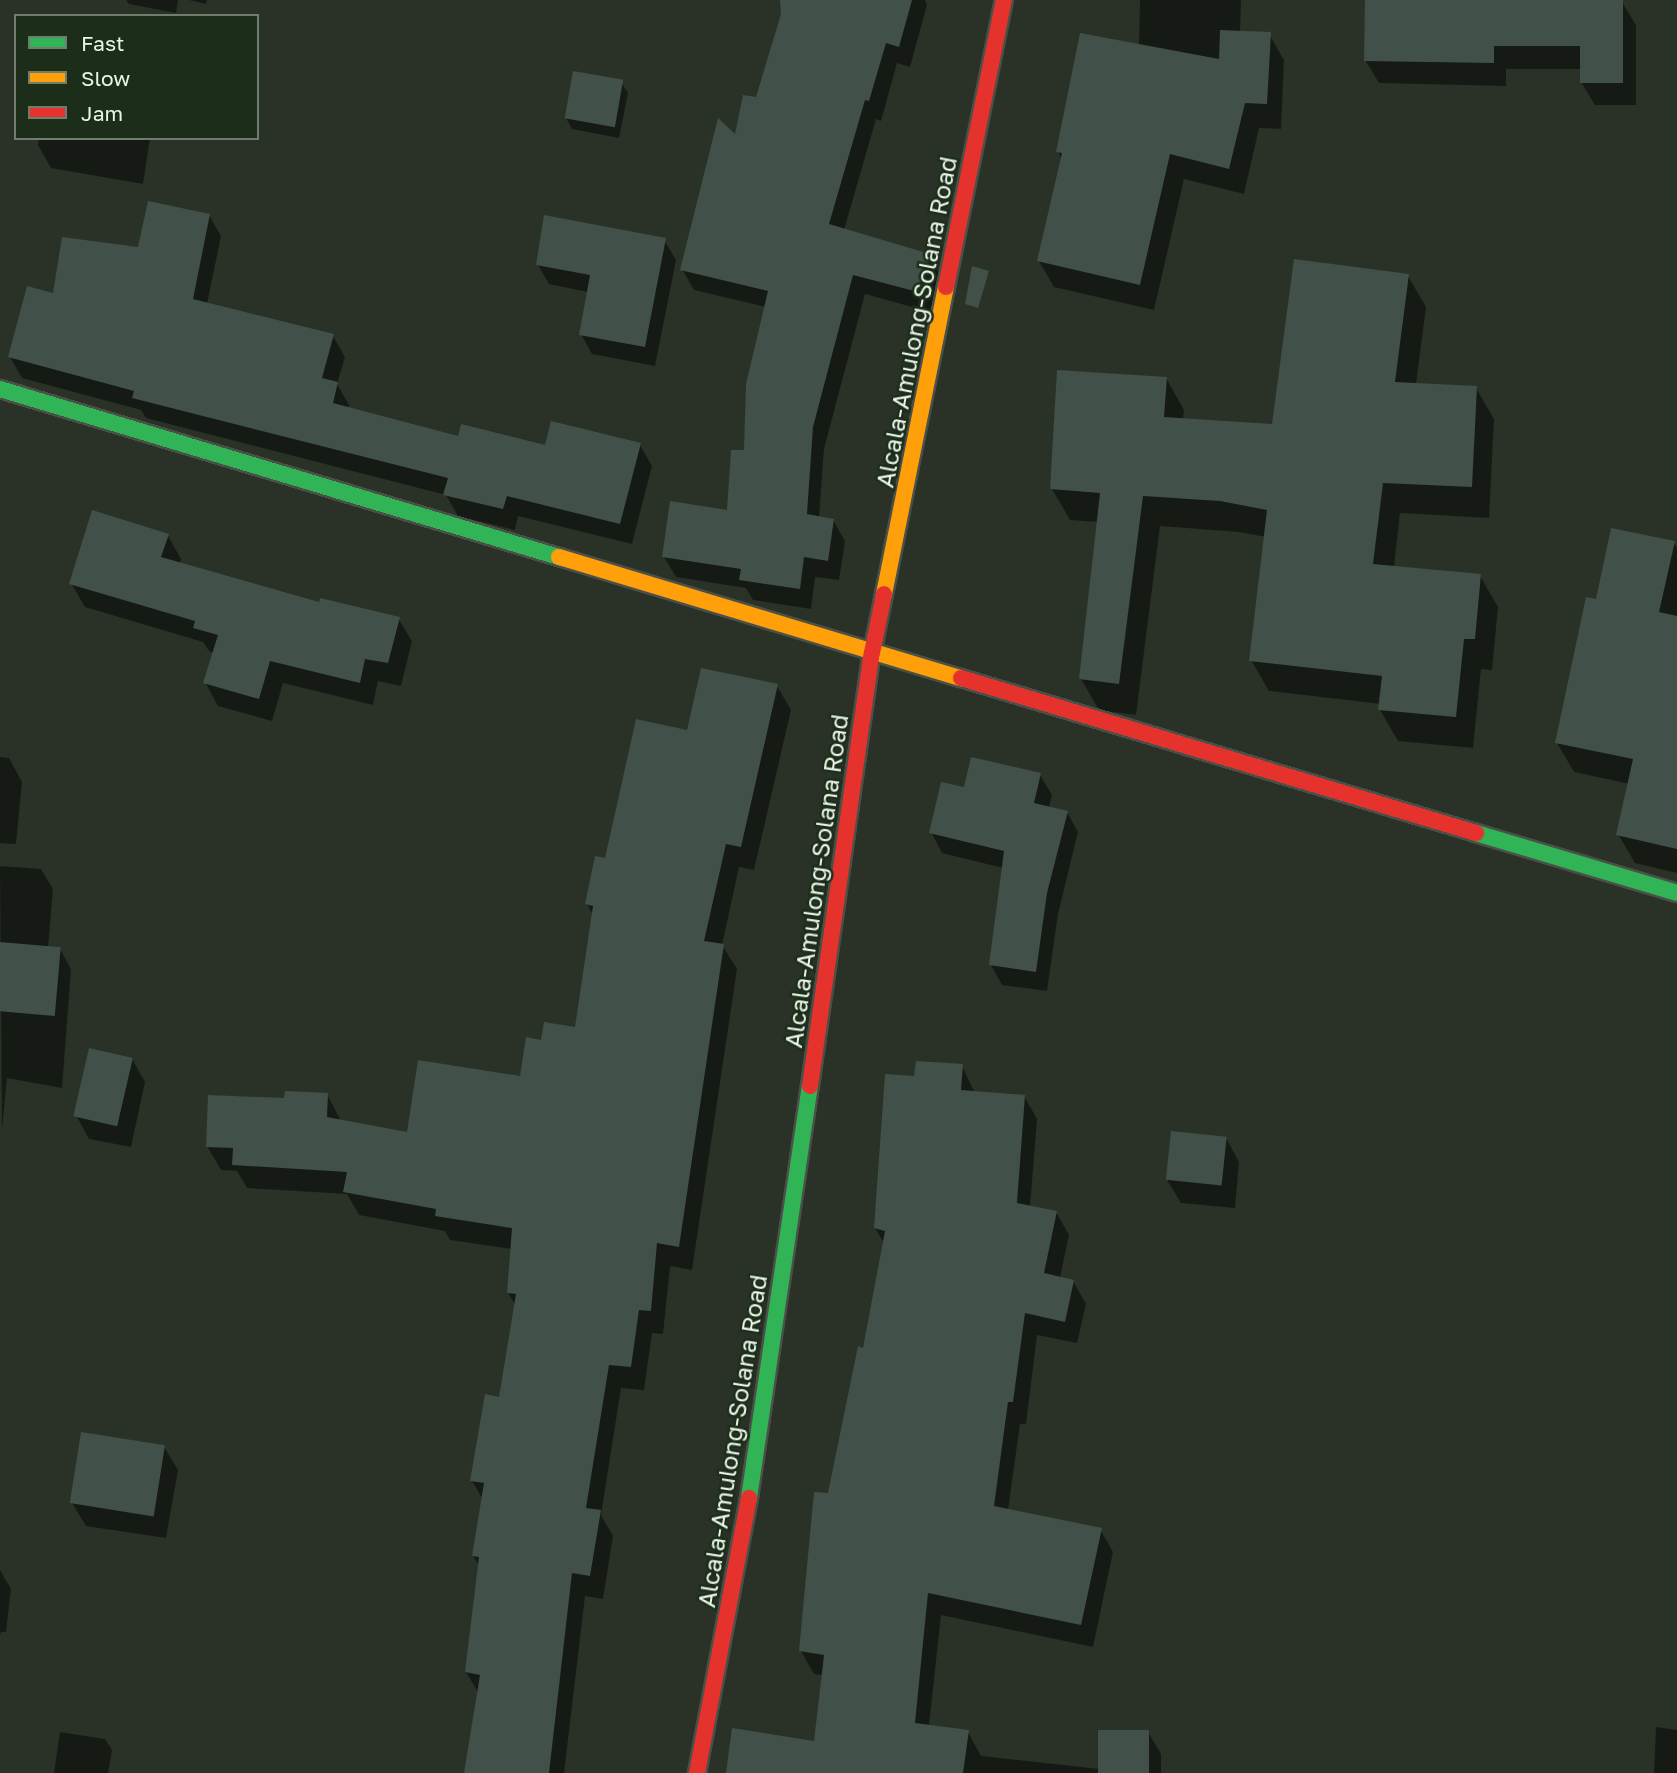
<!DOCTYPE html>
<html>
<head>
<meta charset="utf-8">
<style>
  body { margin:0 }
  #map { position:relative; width:1677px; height:1773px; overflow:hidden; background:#2a3228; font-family:"Golos Text",sans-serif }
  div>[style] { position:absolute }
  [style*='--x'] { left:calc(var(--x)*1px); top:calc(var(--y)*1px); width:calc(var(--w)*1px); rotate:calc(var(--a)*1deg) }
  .shadow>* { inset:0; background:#0007 }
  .building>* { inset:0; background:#415048; transform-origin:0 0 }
  .roads { filter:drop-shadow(2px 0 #4a5048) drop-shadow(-2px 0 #4a5048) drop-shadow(0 2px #4a5048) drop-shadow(0 -2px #4a5048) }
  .fast>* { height:16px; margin:-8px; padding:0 8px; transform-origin:8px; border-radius:8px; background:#30b455 }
  .slow>* { height:16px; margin:-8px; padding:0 8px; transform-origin:8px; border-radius:8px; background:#ff9f0a }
  .jam>* { height:16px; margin:-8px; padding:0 8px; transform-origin:8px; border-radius:8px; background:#e5322d }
  span { translate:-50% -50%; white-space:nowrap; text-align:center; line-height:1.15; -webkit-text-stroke:5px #1c2d1a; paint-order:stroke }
  .street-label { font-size:24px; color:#eaf5e8 }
  .legend { position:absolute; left:14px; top:14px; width:245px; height:126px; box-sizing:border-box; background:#1c2d1a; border:2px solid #6e7d6c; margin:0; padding:9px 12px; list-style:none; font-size:21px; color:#eaf5e8 }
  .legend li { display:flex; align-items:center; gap:14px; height:35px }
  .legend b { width:35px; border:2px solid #6e7d6c }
</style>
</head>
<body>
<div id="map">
  <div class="shadow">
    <i style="clip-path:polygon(126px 0,178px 0,176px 13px,129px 4px)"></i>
    <i style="clip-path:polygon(189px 0,207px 0,206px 4px)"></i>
    <i style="clip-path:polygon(785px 0,925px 0,927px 5px,910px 67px,897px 63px,881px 121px,876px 119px,844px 230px,929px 255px,941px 276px,934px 313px,865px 294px,824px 449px,819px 518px,833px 520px,845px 541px,839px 580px,815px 577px,811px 609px,753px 600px,746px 588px,676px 577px,664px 557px,729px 512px,745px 452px,766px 307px,694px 290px,682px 269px,736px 138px,758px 100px)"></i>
    <i style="clip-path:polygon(1140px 0,1241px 0,1240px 32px,1269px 34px,1284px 60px,1281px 129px,1259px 128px,1244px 194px,1184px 179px,1154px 310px,1054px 287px,1039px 261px,1062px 159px,1058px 152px,1139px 45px)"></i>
    <i style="clip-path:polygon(1366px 0,1622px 2px,1636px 25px,1636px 105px,1595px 105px,1581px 82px,1581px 69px,1506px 69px,1506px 86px,1379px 83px,1365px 60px)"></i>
    <i style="clip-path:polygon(621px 82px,628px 93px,619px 138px,572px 129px,566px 118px)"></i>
    <i style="clip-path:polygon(39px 138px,150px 138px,143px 184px,51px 168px,38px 145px)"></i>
    <i style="clip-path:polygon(209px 215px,221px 236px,207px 304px,333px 336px,345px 357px,337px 384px,349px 405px,348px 409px,459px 439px,546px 447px,640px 445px,652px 466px,632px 544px,518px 516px,515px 530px,458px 516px,446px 495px,146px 418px,141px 410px,22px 378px,10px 357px,55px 295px)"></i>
    <i style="clip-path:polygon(664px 240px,676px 260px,655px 366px,592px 354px,581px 334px,588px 292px,549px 284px,538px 265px)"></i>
    <i style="clip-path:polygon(1408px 276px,1426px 307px,1416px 384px,1476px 388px,1494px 419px,1489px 518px,1400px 513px,1394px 567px,1480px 576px,1498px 607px,1492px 670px,1481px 669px,1473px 748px,1398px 741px,1380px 710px,1381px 704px,1269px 691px,1251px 660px,1266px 537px,1239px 532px,1160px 526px,1136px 715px,1099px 710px,1081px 679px,1099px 522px,1070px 520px,1052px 489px,1166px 378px,1184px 410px,1183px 420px,1273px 426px)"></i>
    <i style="clip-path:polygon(168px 536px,181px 559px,179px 564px,320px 604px,398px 618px,412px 641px,401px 686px,378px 681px,373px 705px,283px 683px,272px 721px,218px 706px,205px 682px,214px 653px,209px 651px,203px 642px,85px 607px,71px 583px)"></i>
    <i style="clip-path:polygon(1674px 543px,1677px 548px,1677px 873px,1635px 863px,1618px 834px,1630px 784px,1574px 772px,1557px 743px,1597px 601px)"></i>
    <i style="clip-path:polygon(777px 686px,791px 710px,754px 870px,739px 867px,722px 945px,737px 969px,692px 1270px,670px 1266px,663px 1334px,652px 1333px,644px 1390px,621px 1388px,601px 1515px,613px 1536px,603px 1599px,585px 1596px,564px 1773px,466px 1773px,479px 1694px,466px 1672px,480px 1567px,473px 1556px,483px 1500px,472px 1481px,500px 1399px,516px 1306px,508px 1293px,512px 1249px,450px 1240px,445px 1231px,359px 1215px,347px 1194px,247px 1188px,237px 1171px,221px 1170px,207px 1146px,286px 1100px,327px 1094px,341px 1121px,409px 1134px,521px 1078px,542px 1042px,577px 1029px,593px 915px,587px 904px,607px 860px,689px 732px)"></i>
    <i style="clip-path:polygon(0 757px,9px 758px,22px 782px,16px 844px,0 843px)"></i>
    <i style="clip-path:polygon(1040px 775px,1052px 795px,1049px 808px,1067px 812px,1078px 832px,1058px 914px,1047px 991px,1002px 985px,991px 965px,1003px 868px,942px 853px,931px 832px,965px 789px)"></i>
    <i style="clip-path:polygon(0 866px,41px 869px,53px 889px,48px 948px,60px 949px,71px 969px,62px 1088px,7px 1078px,2px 1130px)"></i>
    <i style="clip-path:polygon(132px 1059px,145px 1082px,131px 1147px,89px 1139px,76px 1115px)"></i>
    <i style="clip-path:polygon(962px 1066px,975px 1093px,1024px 1096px,1037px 1119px,1030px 1207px,1056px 1212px,1069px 1235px,1060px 1278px,1073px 1281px,1086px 1304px,1077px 1343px,1037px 1335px,1026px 1424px,1020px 1424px,1008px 1510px,1100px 1529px,1113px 1552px,1093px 1647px,941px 1615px,929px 1726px,968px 1732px,981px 1756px,1100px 1769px,1148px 1732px,1161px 1754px,1161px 1773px,728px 1773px,816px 1743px,823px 1675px,814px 1674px,801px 1651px,829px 1495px,865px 1350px,884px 1243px,875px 1228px,916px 1078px)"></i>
    <i style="clip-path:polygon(1226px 1138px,1239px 1162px,1235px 1208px,1181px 1203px,1167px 1180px)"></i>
    <i style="clip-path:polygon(164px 1447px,178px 1470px,166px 1538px,86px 1526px,72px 1503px)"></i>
    <i style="clip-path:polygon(0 1570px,11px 1589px,6px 1632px,1px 1632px,0 1635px)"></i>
    <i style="clip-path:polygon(1656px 1727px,1677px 1730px,1677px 1773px,1654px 1773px)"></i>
    <i style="clip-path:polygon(60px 1732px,105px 1739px,112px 1750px,108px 1773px,54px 1773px)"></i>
  </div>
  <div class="building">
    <i style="clip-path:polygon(780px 0,912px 0,899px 47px,886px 43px,869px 101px,865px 100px,829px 224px,930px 254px,922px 293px,853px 275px,813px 427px,807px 514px,834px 519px,828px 561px,804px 557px,800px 589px,739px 580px,741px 569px,662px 557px,670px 501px,727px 510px,731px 450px,744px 450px,746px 384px,768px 291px,680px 270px,718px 118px,735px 134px,743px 95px,756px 97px,781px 14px)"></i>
    <i style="clip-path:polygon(1365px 0,1623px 0,1623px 83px,1580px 83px,1580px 46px,1494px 46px,1494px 63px,1364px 61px)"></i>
    <i style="clip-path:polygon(1220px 30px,1271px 32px,1267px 104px,1245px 103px,1229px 169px,1170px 154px,1140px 285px,1037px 261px,1062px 153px,1056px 152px,1080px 33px,1219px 59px)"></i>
    <i style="left:573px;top:71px;width:51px;height:48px;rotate:10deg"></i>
    <i style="clip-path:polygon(148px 201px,210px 214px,193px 299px,334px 334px,322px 378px,338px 382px,333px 403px,458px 436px,461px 424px,545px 445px,551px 421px,641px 443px,620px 524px,507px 496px,503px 509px,443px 495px,448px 478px,132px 398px,134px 391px,8px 357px,27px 286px,53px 293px,62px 237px,138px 247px)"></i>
    <i style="clip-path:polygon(544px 215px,666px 238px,645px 347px,579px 335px,590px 275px,536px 265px)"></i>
    <i style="clip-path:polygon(1294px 259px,1409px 274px,1395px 382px,1477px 386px,1472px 487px,1383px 483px,1373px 564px,1481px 574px,1475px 639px,1464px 639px,1456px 717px,1378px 710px,1382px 676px,1249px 661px,1267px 510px,1220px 501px,1143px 496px,1119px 684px,1079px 679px,1100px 493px,1050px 489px,1057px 370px,1167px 377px,1164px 417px,1272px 424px)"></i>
    <i style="clip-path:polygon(972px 266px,989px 271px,978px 308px,965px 304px)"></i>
    <i style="clip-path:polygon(92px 510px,169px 534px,161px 557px,319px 602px,320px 598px,400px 617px,388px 663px,365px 659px,360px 683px,270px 661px,259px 699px,203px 683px,218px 635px,193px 628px,195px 621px,69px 584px)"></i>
    <i style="clip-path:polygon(1611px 528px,1675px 541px,1659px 612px,1677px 616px,1677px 849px,1616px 835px,1633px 759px,1555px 743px,1586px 597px,1596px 599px)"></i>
    <i style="clip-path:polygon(701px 668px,778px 684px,741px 847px,726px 844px,704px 941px,724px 944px,679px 1247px,657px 1243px,651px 1311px,639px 1310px,631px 1367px,609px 1365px,586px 1508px,601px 1510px,590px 1576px,572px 1573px,549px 1773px,464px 1773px,480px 1675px,465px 1672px,479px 1557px,472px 1556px,484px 1483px,470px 1481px,485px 1394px,499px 1397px,516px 1294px,507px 1293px,512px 1228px,435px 1216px,436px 1209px,343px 1192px,347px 1172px,232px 1165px,233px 1148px,206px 1147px,208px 1095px,284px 1098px,285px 1091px,328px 1093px,327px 1117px,407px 1132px,418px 1060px,520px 1076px,526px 1037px,541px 1040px,544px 1022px,575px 1027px,593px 906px,585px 904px,595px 856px,605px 858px,636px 719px,687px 730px)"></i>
    <i style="clip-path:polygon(971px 757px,1041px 773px,1034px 803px,1068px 811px,1047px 893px,1036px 972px,989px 965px,1004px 851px,929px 833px,941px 782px,964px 787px)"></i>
    <i style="left:0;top:942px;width:61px;height:69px;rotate:5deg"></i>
    <i style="left:89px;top:1048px;width:45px;height:70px;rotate:13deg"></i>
    <i style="clip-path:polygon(916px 1061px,963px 1064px,961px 1090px,1025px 1095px,1017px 1203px,1057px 1211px,1044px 1273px,1074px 1280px,1065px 1322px,1025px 1313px,1013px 1402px,1008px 1402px,994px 1506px,1102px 1528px,1081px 1625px,928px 1593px,915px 1723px,969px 1730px,963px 1773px,726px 1773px,732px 1728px,814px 1741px,824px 1655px,799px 1651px,814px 1492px,828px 1493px,858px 1346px,863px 1348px,885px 1231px,874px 1228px,885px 1074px,914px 1076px)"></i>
    <i style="left:1171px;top:1131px;width:56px;height:49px;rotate:6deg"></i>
    <i style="left:81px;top:1432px;width:85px;height:72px;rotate:9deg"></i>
    <i style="left:1098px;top:1730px;width:51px;height:43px"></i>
  </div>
  <div class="roads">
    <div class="fast">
      <i style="--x:0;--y:389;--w:584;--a:16.73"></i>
      <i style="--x:1476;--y:833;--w:210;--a:16.6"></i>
      <i style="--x:749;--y:1498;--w:416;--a:-81.6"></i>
    </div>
    <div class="slow">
      <i style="--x:559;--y:557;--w:420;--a:16.8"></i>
      <i style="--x:884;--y:594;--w:313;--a:-78.6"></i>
    </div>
    <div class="jam">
      <i style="--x:946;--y:287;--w:293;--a:-78.6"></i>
      <i style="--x:961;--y:678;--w:538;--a:16.75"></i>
      <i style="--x:810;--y:1086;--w:437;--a:-81.9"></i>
      <i style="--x:872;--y:653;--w:60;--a:-78.5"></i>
      <i style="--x:697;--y:1773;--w:280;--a:-79.3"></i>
    </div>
  </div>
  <div class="street-label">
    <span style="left:916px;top:322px;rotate:-79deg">Alcala-Amulong-Solana Road</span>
    <span style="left:816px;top:881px;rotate:-82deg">Alcala-Amulong-Solana Road</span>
    <span style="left:732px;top:1441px;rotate:-81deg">Alcala-Amulong-Solana Road</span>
  </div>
  <ul class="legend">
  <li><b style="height:9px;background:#30b455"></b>Fast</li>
  <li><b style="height:9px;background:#ff9f0a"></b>Slow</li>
  <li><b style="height:9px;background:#e5322d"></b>Jam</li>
  </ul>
</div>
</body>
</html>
